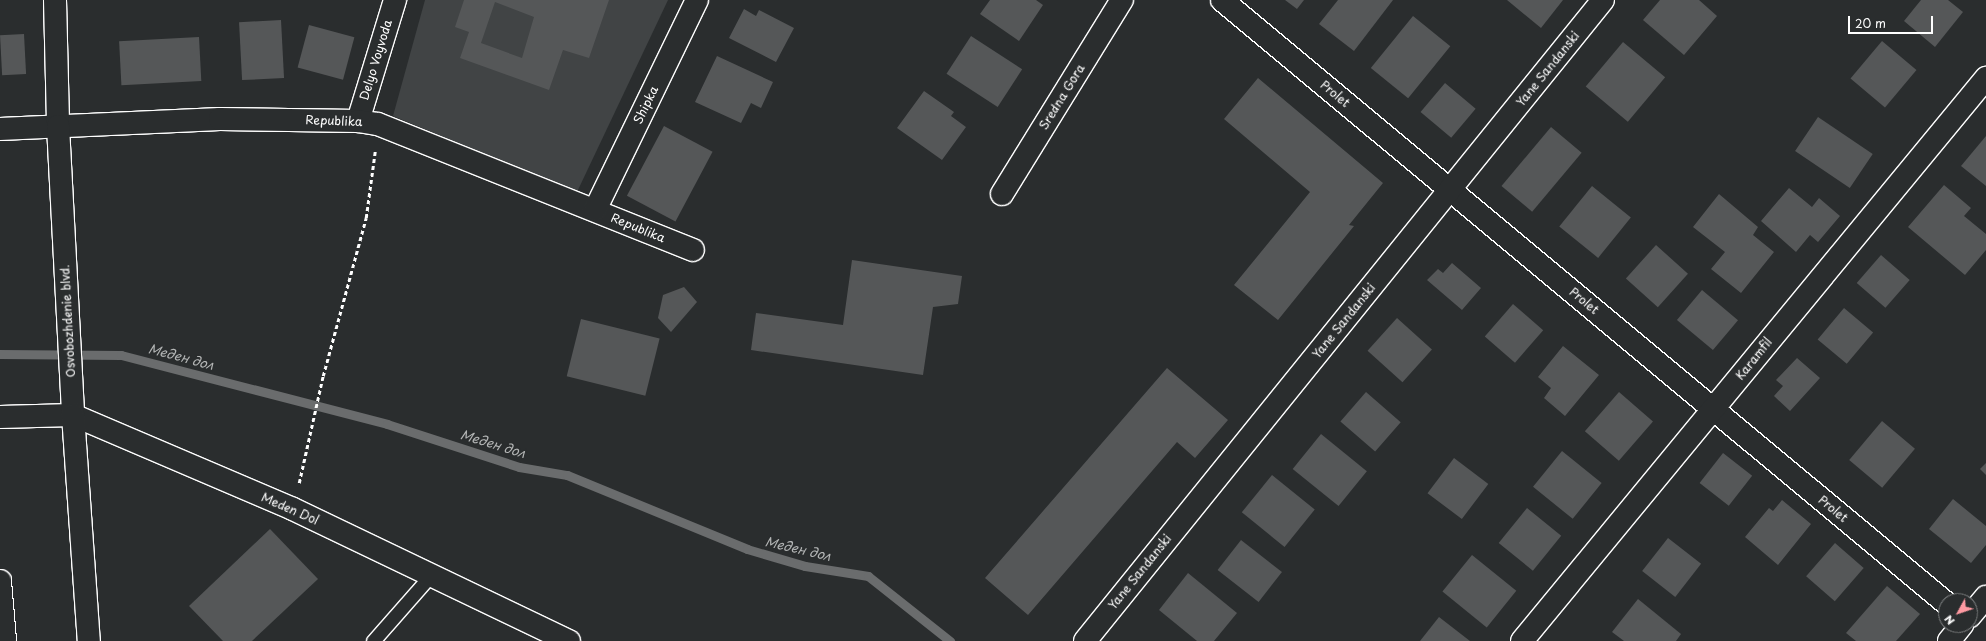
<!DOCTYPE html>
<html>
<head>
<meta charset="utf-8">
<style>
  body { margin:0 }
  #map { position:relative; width:1986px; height:641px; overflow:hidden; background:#2a2d2e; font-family:"Playpen Sans",sans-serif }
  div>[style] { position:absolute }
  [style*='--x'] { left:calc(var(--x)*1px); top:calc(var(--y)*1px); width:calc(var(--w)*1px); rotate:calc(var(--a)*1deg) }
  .green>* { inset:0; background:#414445 }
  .stream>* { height:9px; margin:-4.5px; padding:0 4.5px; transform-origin:4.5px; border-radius:4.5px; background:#6a6c6d }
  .building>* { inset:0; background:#555758; transform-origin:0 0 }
  .path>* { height:2.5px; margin-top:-1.25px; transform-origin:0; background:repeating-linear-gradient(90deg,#fff 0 4px,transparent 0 7px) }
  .roads { filter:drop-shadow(1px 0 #fff) drop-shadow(-1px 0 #fff) drop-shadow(0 1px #fff) drop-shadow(0 -1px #fff) }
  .lane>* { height:13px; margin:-6.5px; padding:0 6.5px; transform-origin:6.5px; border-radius:6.5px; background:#2a2d2e }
  .street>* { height:22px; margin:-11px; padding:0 11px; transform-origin:11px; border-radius:11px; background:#2a2d2e }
  .secondary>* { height:22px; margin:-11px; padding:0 11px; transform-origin:11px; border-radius:11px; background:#2a2d2e }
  span { translate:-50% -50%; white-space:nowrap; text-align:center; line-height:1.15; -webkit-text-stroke:3px #2a2d2e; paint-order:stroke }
  .street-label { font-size:12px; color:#fff }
  .water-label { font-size:13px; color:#b4b6b6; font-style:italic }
  .north { position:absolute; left:1938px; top:593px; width:40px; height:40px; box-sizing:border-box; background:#2a2d2e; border:1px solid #7f8182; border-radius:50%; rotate:230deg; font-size:11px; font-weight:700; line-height:16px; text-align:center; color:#fff }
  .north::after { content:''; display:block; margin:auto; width:14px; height:18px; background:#ff9aa2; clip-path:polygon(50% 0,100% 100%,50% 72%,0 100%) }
  .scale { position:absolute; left:1848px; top:16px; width:85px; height:18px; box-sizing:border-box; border:2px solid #fff; border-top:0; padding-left:5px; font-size:12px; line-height:14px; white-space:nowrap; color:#fff; -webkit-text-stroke:3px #2a2d2e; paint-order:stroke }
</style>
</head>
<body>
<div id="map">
  <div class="green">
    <i style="clip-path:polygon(425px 0,668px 0,577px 192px,393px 116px)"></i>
  </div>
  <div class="stream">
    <i style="--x:0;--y:354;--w:121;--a:0.5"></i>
    <i style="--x:121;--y:355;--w:275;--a:14.5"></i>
    <i style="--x:387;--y:424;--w:139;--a:18"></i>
    <i style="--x:519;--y:467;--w:49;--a:9.5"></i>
    <i style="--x:567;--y:475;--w:195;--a:22.3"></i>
    <i style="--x:747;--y:549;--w:60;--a:16.3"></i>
    <i style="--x:805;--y:566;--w:64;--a:9"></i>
    <i style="--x:868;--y:576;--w:105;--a:38.4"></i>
  </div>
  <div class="building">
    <i style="clip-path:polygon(evenodd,464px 0,609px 0,589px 58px,563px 50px,549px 90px,460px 58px,469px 32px,455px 27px,464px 0,495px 2px,534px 17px,522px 58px,481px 43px,495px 2px)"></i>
    <i style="clip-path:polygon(990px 0,1036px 0,1043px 5px,1019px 41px,980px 14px)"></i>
    <i style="clip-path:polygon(1285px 0,1304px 0,1297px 9px)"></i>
    <i style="clip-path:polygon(1338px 0,1393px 0,1354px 51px,1319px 24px)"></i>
    <i style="clip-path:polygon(1507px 0,1563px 0,1541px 28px)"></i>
    <i style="clip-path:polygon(1660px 0,1699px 0,1717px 16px,1684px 55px,1643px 20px)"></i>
    <i style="clip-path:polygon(1921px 0,1948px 0,1963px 12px,1935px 47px,1904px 21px)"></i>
    <i style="clip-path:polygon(744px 9px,756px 16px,759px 10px,794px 28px,776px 62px,729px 38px)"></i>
    <i style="left:1413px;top:16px;width:48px;height:67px;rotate:39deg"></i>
    <i style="left:281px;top:20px;width:58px;height:42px;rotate:87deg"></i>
    <i style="left:309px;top:25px;width:47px;height:44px;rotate:15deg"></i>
    <i style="left:24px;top:34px;width:40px;height:24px;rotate:87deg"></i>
    <i style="left:971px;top:36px;width:61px;height:45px;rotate:33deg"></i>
    <i style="left:199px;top:37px;width:44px;height:80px;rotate:87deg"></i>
    <i style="left:1882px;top:41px;width:45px;height:49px;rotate:40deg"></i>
    <i style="left:1623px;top:42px;width:55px;height:58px;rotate:40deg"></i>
    <i style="clip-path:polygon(717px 56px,773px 82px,761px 108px,751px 103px,741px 123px,695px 102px)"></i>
    <i style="clip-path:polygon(1258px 78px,1383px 183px,1349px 225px,1354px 226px,1278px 320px,1234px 285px,1310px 192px,1224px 119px)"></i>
    <i style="left:1445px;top:83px;width:40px;height:38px;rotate:40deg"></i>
    <i style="clip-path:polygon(924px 91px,954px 112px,951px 116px,966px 127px,942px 160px,897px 128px)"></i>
    <i style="left:1818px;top:117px;width:66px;height:41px;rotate:34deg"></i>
    <i style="left:664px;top:126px;width:55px;height:79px;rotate:28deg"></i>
    <i style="left:1551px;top:127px;width:40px;height:77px;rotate:40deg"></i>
    <i style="clip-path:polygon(1986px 136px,1986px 186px,1961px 166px)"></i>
    <i style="clip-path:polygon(1944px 185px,1971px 208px,1964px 216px,1986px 234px,1986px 250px,1965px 275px,1908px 227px)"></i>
    <i style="left:1592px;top:186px;width:50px;height:52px;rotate:39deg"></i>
    <i style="clip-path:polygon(1789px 188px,1812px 207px,1819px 198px,1840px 216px,1818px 242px,1810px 235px,1796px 252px,1761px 221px)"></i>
    <i style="clip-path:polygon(1719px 194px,1758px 227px,1753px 235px,1774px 252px,1741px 293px,1711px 269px,1725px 252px,1693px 227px)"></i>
    <i style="left:1656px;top:245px;width:43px;height:45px;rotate:42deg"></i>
    <i style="left:1881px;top:255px;width:38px;height:37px;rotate:41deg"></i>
    <i style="clip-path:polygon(852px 260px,962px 276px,958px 304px,933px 307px,923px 375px,751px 350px,756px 313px,843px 325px)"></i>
    <i style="clip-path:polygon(1452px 263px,1481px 288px,1462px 310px,1427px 280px,1438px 269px,1443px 273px)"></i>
    <i style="clip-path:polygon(684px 287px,697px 302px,671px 332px,658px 318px,663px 295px)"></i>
    <i style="left:1702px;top:290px;width:47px;height:39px;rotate:40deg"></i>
    <i style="left:1513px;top:304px;width:40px;height:43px;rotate:41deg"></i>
    <i style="left:1844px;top:308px;width:38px;height:41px;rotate:40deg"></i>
    <i style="left:1397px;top:318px;width:47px;height:44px;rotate:42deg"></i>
    <i style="left:581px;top:319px;width:81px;height:59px;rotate:14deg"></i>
    <i style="clip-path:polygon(1563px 346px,1599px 375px,1565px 416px,1544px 398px,1551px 388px,1538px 377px)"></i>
    <i style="clip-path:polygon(1797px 358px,1820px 378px,1790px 411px,1774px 396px,1783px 386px,1776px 380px)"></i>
    <i style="clip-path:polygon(1167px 368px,1228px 420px,1195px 458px,1177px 442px,1028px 615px,985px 578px)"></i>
    <i style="left:1366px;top:392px;width:46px;height:39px;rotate:41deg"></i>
    <i style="left:1619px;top:392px;width:45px;height:52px;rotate:41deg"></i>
    <i style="left:1882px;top:421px;width:43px;height:51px;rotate:40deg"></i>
    <i style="left:1321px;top:434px;width:59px;height:45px;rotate:39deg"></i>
    <i style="left:1562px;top:451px;width:51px;height:46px;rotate:39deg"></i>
    <i style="left:1723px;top:453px;width:37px;height:38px;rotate:38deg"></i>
    <i style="left:1454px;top:458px;width:43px;height:44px;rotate:37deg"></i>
    <i style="clip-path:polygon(1986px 463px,1986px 475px,1980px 469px)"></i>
    <i style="left:1272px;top:475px;width:55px;height:48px;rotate:39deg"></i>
    <i style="clip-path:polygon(1953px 499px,1986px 526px,1986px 545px,1971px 563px,1929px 529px)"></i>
    <i style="clip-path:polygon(1782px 500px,1811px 524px,1778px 565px,1745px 537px,1769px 508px,1773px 511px)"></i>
    <i style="left:1527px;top:508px;width:44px;height:45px;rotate:39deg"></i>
    <i style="clip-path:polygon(270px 529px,318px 579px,252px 641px,223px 641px,189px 606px)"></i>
    <i style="left:1668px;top:538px;width:42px;height:42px;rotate:38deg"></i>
    <i style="left:1241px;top:540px;width:52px;height:38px;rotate:38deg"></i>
    <i style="left:1835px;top:543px;width:38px;height:44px;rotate:41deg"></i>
    <i style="left:1472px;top:555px;width:57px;height:47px;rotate:39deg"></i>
    <i style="clip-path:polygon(1188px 573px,1237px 613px,1214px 641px,1197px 641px,1159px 610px)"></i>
    <i style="clip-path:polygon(1887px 586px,1920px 614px,1896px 641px,1856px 641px,1846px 633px)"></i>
    <i style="clip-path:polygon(1638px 599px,1681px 634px,1676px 641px,1624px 641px,1612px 632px)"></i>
    <i style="clip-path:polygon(1439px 617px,1470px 641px,1420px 641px)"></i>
  </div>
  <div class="path">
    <i style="--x:299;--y:483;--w:110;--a:-77.4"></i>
    <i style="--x:323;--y:376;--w:164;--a:-74.8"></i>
    <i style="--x:366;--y:218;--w:68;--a:-82.3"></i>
  </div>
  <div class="roads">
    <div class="lane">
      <i style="--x:373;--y:641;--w:88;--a:-48.7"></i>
    </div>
    <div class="street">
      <i style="--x:1222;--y:0;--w:942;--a:39.79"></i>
      <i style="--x:358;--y:121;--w:127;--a:-73"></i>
      <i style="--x:0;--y:129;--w:220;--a:-2.6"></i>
      <i style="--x:220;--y:119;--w:138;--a:0.8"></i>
      <i style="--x:358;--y:121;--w:20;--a:9"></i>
      <i style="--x:378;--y:124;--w:339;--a:21.8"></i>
      <i style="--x:1002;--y:194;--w:228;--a:-58.3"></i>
      <i style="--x:595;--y:210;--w:233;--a:-64.1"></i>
      <i style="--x:0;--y:417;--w:73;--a:-1.6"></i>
      <i style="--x:73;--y:415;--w:239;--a:23.1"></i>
      <i style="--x:293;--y:509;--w:306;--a:25.6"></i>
      <i style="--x:0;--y:581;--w:60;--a:85.2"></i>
      <i style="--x:1970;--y:616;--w:25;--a:-50"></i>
      <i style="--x:1085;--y:641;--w:824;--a:-51.06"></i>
      <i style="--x:1522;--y:641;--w:730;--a:-50.51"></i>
      <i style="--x:1949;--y:641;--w:21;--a:-51"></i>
    </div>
    <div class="secondary">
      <i style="--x:55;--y:0;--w:126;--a:88.6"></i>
      <i style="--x:58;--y:126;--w:289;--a:87"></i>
      <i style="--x:73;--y:415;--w:227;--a:86"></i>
    </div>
  </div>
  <div class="street-label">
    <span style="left:376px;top:60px;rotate:-73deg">Delyo Voyvoda</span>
    <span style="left:1548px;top:69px;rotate:-51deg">Yane Sandanski</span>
    <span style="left:1335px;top:94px;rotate:40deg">Prolet</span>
    <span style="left:1062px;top:97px;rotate:-58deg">Sredna Gora</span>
    <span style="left:646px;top:105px;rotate:-64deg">Shipka</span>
    <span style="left:334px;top:121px;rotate:2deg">Republika</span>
    <span style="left:638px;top:228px;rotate:22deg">Republika</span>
    <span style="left:1584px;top:301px;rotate:40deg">Prolet</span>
    <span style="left:68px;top:321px;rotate:-93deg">Osvobozhdenie blvd.</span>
    <span style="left:1344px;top:321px;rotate:-51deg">Yane Sandanski</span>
    <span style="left:1754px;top:359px;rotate:-51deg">Karamfil</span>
    <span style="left:290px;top:509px;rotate:24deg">Meden Dol</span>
    <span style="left:1833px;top:509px;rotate:40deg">Prolet</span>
    <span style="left:1140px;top:572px;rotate:-51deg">Yane Sandanski</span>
  </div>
  <div class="water-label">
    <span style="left:181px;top:357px;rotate:15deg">Меден дол</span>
    <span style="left:493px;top:444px;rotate:17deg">Меден дол</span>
    <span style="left:798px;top:549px;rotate:13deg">Меден дол</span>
  </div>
  <div class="north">N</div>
  <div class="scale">20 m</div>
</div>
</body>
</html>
